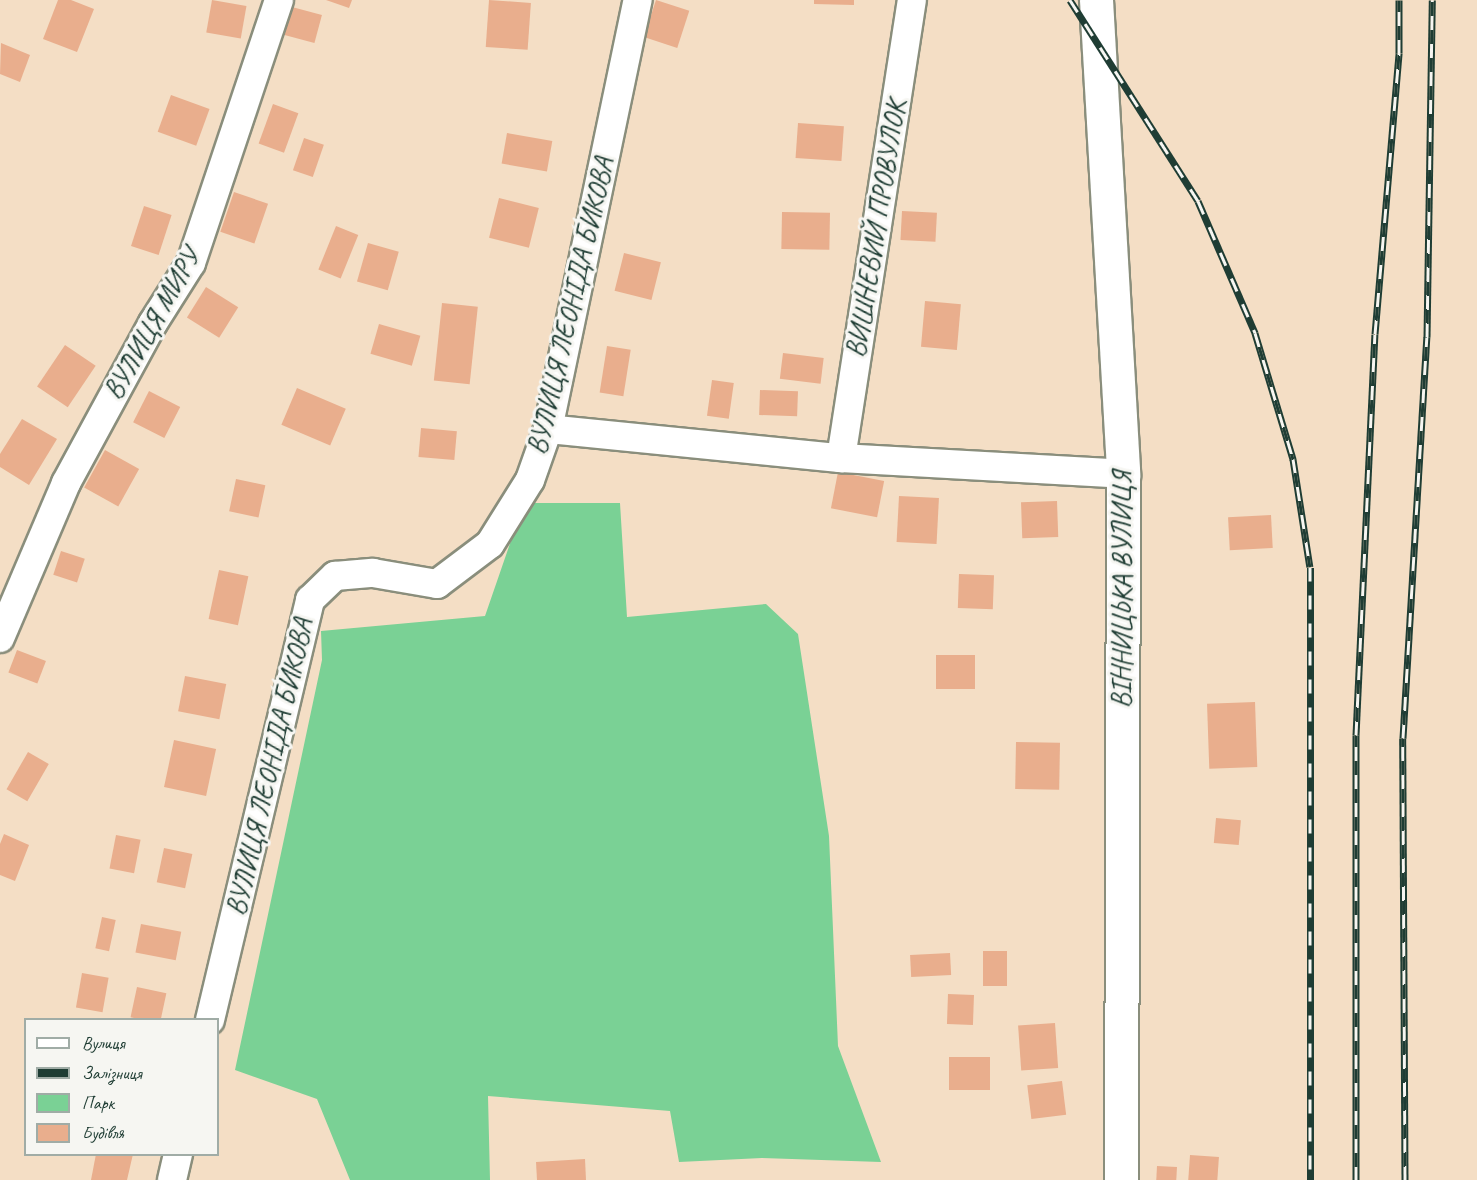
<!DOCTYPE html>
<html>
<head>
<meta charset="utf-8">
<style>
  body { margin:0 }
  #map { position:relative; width:1477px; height:1180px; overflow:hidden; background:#f4dec5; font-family:Caveat,sans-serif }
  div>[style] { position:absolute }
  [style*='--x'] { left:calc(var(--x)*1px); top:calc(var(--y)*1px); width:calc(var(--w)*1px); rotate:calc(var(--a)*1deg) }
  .green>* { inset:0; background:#7ad195 }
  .building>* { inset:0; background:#e9ae8d; transform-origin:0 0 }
  .roads { filter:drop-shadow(2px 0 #8a8e7c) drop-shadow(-2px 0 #8a8e7c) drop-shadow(0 2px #8a8e7c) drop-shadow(0 -2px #8a8e7c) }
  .minor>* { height:28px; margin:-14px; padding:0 14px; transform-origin:14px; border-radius:14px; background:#fff }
  .tertiary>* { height:33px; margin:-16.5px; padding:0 16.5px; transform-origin:16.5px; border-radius:16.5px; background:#fff }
  .rail>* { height:7px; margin-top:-3.5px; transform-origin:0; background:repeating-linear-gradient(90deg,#f6f6f2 0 14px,#1f3d34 0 28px); box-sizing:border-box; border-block:2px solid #1f3d34 }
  span { translate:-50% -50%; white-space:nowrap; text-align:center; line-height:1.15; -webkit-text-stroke:6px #f6f6f2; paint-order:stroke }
  .street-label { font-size:28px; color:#1f3d34 }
  .legend { position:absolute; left:24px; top:1018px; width:195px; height:138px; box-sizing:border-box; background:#f6f6f2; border:2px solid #a0aca6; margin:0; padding:8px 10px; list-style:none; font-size:18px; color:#1f3d34 }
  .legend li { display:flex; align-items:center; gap:12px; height:30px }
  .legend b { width:30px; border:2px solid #a0aca6 }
</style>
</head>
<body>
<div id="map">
  <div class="green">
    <i style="clip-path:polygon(524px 503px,620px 503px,627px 617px,766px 604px,798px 634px,829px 836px,838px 1046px,881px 1162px,762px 1158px,679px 1162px,670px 1111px,488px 1096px,490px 1180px,350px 1180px,317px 1099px,235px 1070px,322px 660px,321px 631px,485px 616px)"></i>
  </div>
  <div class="building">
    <i style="clip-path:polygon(58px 0,71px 0,94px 9px,77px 52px,43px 39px)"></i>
    <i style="left:212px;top:0;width:35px;height:33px;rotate:10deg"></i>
    <i style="clip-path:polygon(326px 0,352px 0,349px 8px)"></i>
    <i style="left:489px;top:0;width:42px;height:47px;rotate:4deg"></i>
    <i style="left:656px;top:0;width:35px;height:39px;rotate:18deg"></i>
    <i style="clip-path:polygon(814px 0,854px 0,854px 5px,814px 4px)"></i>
    <i style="left:292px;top:7px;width:31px;height:29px;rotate:15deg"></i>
    <i style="clip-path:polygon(1px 43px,30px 55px,20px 82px,0 74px)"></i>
    <i style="left:171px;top:95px;width:41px;height:39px;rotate:20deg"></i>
    <i style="left:273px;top:104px;width:27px;height:42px;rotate:20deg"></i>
    <i style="left:798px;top:123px;width:46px;height:35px;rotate:4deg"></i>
    <i style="left:507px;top:133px;width:46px;height:31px;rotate:10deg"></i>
    <i style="left:304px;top:138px;width:21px;height:34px;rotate:19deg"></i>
    <i style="left:234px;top:192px;width:36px;height:42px;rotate:19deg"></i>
    <i style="left:499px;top:198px;width:41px;height:41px;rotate:14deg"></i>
    <i style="left:144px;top:206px;width:29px;height:42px;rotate:18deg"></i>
    <i style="left:902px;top:211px;width:35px;height:29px;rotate:3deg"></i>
    <i style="left:782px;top:212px;width:48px;height:37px;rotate:1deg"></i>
    <i style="left:336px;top:226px;width:24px;height:47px;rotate:22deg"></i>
    <i style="left:368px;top:243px;width:32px;height:40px;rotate:16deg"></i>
    <i style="left:624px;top:253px;width:38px;height:39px;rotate:14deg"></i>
    <i style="left:206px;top:287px;width:38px;height:36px;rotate:32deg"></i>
    <i style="left:925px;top:301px;width:36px;height:46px;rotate:5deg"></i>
    <i style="left:442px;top:303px;width:36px;height:78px;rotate:6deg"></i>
    <i style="left:379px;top:324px;width:43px;height:31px;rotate:16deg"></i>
    <i style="left:65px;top:345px;width:37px;height:50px;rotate:34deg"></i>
    <i style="left:607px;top:346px;width:24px;height:47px;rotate:9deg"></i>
    <i style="left:783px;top:353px;width:41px;height:26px;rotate:7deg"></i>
    <i style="left:712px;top:380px;width:22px;height:36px;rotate:8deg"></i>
    <i style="left:297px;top:388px;width:53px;height:40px;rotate:23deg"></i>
    <i style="left:760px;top:390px;width:38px;height:25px;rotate:2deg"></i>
    <i style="left:149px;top:391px;width:35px;height:35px;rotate:27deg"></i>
    <i style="clip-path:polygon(22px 419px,57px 439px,29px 485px,0 467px,0 454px)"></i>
    <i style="left:421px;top:428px;width:36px;height:29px;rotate:5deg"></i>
    <i style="left:105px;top:450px;width:39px;height:43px;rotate:29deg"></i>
    <i style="left:838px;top:472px;width:47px;height:37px;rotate:11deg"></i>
    <i style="left:236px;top:479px;width:30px;height:33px;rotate:12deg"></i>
    <i style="left:899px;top:496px;width:40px;height:46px;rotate:3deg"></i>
    <i style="left:1057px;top:501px;width:36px;height:36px;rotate:88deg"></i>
    <i style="left:1271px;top:515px;width:33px;height:43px;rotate:87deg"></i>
    <i style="left:61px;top:551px;width:25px;height:25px;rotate:18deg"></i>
    <i style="left:219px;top:570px;width:30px;height:50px;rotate:12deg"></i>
    <i style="left:959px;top:574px;width:35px;height:34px;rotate:2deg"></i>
    <i style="left:17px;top:650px;width:31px;height:24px;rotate:21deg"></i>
    <i style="left:936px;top:655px;width:39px;height:34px"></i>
    <i style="left:185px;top:676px;width:42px;height:36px;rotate:11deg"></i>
    <i style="left:1255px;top:702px;width:65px;height:48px;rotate:88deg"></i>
    <i style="left:174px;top:740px;width:43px;height:48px;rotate:12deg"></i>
    <i style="left:1016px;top:742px;width:44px;height:47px;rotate:1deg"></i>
    <i style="left:28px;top:752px;width:24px;height:43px;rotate:30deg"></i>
    <i style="left:1216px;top:818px;width:25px;height:25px;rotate:5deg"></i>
    <i style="clip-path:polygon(4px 834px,29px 845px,15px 881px,0 875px,0 844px)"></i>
    <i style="left:116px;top:835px;width:25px;height:34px;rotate:11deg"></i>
    <i style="left:164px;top:848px;width:29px;height:35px;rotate:12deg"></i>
    <i style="left:102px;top:917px;width:14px;height:32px;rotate:12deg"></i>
    <i style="left:141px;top:924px;width:41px;height:29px;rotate:11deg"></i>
    <i style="left:983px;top:951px;width:24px;height:35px"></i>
    <i style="left:950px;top:953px;width:22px;height:40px;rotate:87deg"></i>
    <i style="left:82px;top:973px;width:27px;height:35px;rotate:10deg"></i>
    <i style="left:137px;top:987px;width:30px;height:31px;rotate:12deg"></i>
    <i style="left:948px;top:994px;width:26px;height:30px;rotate:2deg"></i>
    <i style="left:1055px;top:1023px;width:45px;height:37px;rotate:86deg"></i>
    <i style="left:949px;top:1057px;width:41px;height:33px"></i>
    <i style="left:1062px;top:1081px;width:34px;height:35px;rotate:83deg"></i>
    <i style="clip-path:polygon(96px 1154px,133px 1154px,127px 1180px,91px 1180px)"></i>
    <i style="left:1190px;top:1155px;width:29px;height:25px;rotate:4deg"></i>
    <i style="clip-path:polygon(585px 1159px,586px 1180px,537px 1180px,536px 1162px)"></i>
    <i style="left:1157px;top:1166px;width:20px;height:14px;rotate:3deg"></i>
  </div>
  <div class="roads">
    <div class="minor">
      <i style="--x:548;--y:429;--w:294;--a:5.7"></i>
      <i style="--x:841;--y:458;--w:282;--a:3.2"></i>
      <i style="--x:841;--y:458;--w:463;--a:-81.2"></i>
      <i style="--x:0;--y:638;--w:168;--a:-66.9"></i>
      <i style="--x:66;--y:483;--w:182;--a:-61.5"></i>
      <i style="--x:153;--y:323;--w:71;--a:-57.7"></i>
      <i style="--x:191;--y:263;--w:277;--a:-71.5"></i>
      <i style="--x:210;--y:1020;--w:432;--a:-76.6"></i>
      <i style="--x:310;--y:600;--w:35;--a:-44"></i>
      <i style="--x:335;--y:576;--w:38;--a:-5"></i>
      <i style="--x:373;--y:573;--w:65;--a:9.8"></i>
      <i style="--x:437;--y:584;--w:66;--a:-37"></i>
      <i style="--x:490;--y:544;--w:75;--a:-58"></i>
      <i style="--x:530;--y:480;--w:54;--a:-70.6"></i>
      <i style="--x:548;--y:429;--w:438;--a:-78.2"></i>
      <i style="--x:172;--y:1180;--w:27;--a:-77"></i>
    </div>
    <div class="tertiary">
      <i style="--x:1096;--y:0;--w:475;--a:86.7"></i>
      <i style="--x:1123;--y:474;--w:706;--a:90.16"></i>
    </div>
  </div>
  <div class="rail">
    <i style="--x:1070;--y:0;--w:238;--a:57.5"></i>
    <i style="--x:1198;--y:201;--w:144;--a:66.6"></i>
    <i style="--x:1255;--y:333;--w:132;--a:73.2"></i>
    <i style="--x:1293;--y:459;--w:109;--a:81.1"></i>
    <i style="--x:1310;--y:567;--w:613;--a:90"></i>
    <i style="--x:1356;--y:1180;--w:445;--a:-90"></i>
    <i style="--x:1356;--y:735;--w:401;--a:-87.3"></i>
    <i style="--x:1375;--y:334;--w:282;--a:-85.1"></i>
    <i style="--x:1399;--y:53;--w:53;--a:-90"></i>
    <i style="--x:1405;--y:1180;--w:442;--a:-90.3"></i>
    <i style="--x:1403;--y:738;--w:402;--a:-86.6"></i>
    <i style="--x:1427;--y:337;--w:337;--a:-89.1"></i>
  </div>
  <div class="street-label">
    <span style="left:876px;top:229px;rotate:-81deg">ВИШНЕВИЙ ПРОВУЛОК</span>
    <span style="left:571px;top:306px;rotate:-77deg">ВУЛИЦЯ ЛЕОНІДА БИКОВА</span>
    <span style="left:152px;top:324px;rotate:-61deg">ВУЛИЦЯ МИРУ</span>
    <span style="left:1122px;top:590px;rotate:-90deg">ВІННИЦЬКА ВУЛИЦЯ</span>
    <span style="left:270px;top:767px;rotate:-77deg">ВУЛИЦЯ ЛЕОНІДА БИКОВА</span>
  </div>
  <ul class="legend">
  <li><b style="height:8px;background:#fff"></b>Вулиця</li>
  <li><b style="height:8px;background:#1f3d34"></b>Залізниця</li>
  <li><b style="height:16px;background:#7ad195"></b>Парк</li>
  <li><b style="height:16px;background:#e9ae8d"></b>Будівля</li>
  </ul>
</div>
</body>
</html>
